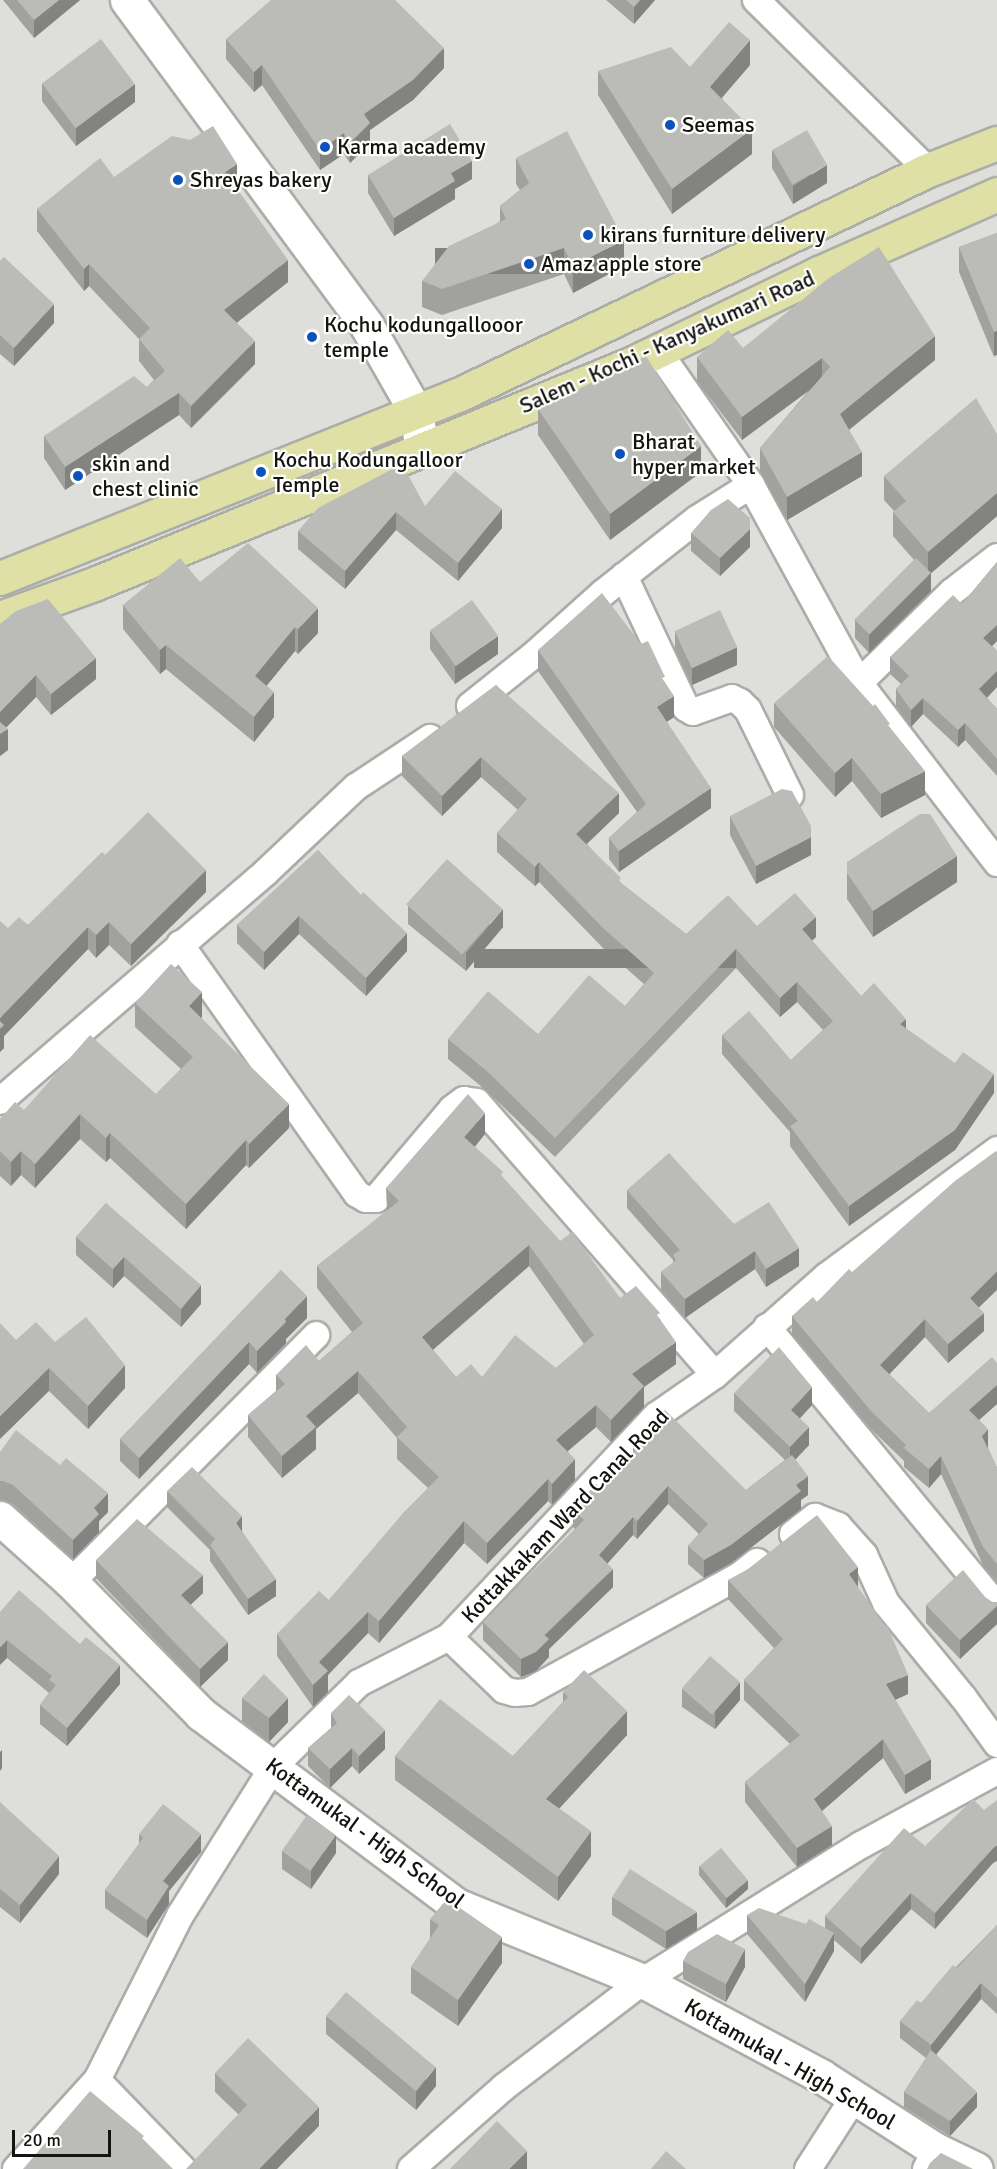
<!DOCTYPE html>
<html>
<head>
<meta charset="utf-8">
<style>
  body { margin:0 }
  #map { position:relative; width:997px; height:2169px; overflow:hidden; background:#dededb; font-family:Signika,sans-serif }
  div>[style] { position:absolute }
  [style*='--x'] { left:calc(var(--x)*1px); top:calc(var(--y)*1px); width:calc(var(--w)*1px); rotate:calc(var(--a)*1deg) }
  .roads { filter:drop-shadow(2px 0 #acaca9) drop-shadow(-2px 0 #acaca9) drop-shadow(0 2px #acaca9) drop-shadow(0 -2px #acaca9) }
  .street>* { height:26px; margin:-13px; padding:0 13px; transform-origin:13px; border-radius:13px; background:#fff }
  .secondary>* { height:33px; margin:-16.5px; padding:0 16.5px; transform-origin:16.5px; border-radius:16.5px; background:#fff }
  .primary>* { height:33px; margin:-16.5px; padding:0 16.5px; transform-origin:16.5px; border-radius:16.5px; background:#dfe0a5 }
  .wall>* { inset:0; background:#a1a29e }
  .shaded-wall>* { inset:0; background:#838481; transform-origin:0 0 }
  .building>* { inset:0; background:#bbbcb8; transform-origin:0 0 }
  .dots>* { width:16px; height:16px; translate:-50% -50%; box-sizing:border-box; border:3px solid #fffffe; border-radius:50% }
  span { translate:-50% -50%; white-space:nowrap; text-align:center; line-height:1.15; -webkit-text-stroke:4.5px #fffffe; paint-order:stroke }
  .poi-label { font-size:22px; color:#131312 }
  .left { translate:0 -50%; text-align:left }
  .street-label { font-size:22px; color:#131312 }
  .scale { position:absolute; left:12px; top:2130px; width:99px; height:27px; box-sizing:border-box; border:3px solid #131312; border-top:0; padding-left:8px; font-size:18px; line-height:21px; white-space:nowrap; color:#131312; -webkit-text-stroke:4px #fffffe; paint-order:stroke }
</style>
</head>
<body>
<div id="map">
  <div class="roads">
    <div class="street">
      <i style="--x:756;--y:0;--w:242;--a:44.7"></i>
      <i style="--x:658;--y:351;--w:163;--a:55.2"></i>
      <i style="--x:751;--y:485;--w:226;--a:61.4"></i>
      <i style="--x:859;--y:683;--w:227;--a:52.5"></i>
      <i style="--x:624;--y:576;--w:146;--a:64.8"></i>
      <i style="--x:686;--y:708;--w:8;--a:30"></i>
      <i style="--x:693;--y:712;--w:41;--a:-19.7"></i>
      <i style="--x:732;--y:698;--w:9;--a:27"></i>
      <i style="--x:740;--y:702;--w:11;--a:45"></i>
      <i style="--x:748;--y:710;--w:95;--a:63.7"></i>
      <i style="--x:859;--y:683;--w:130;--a:-44.4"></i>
      <i style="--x:952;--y:592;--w:57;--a:-37.9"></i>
      <i style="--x:470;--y:706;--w:83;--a:-38.7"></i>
      <i style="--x:535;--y:654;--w:91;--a:-41.9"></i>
      <i style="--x:603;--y:593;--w:120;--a:-38.2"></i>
      <i style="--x:697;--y:519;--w:64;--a:-32.2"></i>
      <i style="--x:180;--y:944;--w:306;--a:54.7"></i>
      <i style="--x:357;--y:1194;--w:10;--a:29"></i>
      <i style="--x:366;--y:1199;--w:10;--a:0"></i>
      <i style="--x:376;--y:1199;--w:118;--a:-49.8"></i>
      <i style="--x:452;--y:1109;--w:15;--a:-37"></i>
      <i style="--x:464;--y:1100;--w:13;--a:9"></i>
      <i style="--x:477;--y:1102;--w:362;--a:48.9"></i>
      <i style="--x:0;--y:1101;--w:351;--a:-40.7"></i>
      <i style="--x:266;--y:872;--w:124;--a:-43.4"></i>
      <i style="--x:356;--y:787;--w:89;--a:-33.5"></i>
      <i style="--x:767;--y:1327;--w:362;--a:50.5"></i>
      <i style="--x:793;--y:1534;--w:28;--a:-38"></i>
      <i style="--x:815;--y:1517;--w:25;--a:21"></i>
      <i style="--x:838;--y:1526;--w:39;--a:48"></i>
      <i style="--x:864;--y:1555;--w:53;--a:65.4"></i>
      <i style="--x:886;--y:1603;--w:122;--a:50.7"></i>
      <i style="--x:963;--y:1697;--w:58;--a:54.1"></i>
      <i style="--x:71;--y:1582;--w:348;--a:-45.2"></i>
      <i style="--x:449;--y:1637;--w:76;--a:43.9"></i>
      <i style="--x:504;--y:1690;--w:11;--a:15"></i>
      <i style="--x:515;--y:1693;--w:13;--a:-4"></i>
      <i style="--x:528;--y:1692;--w:241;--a:-28.8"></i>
      <i style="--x:739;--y:1576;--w:23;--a:-38"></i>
      <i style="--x:97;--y:2080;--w:124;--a:46"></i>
      <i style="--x:16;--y:2169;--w:120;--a:-47.7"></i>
      <i style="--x:97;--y:2080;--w:186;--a:-63.2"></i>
      <i style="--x:181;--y:1914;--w:175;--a:-57.9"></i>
      <i style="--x:274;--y:1766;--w:119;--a:-44.3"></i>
      <i style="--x:359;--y:1683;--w:101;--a:-27.1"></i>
      <i style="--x:449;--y:1637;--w:303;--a:-46.9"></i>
      <i style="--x:656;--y:1416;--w:72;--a:-34.8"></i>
      <i style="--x:715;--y:1375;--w:149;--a:-41.5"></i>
      <i style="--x:827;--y:1276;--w:212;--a:-36.5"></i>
      <i style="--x:411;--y:2169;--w:124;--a:-41.4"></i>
      <i style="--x:504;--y:2087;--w:175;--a:-37.3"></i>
      <i style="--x:643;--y:1981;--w:257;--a:-32"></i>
      <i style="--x:861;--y:1845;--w:155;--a:-28.6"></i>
      <i style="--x:808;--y:2169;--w:87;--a:-57.2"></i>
      <i style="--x:926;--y:2169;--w:21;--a:-62"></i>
    </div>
    <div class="secondary">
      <i style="--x:127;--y:0;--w:405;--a:53.6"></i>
      <i style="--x:367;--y:326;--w:99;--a:60.3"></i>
      <i style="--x:416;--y:412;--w:37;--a:81"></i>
      <i style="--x:0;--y:1518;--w:96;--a:42"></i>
      <i style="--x:71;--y:1582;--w:185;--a:45.4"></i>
      <i style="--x:201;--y:1714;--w:319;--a:36.8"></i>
      <i style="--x:456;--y:1905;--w:202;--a:22.1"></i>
      <i style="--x:643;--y:1981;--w:202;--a:28.1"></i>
      <i style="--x:821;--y:2076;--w:137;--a:32.8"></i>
      <i style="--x:936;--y:2150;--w:44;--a:25.4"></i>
    </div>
    <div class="primary">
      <i style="--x:0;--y:578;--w:495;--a:-21.8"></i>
      <i style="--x:460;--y:394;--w:519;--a:-25.58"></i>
      <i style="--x:928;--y:170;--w:74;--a:-21.4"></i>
      <i style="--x:0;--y:618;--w:100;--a:-19.9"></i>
      <i style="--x:94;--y:584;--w:583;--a:-22.29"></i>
      <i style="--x:633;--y:363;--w:207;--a:-25.8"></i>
      <i style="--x:819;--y:273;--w:195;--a:-23.9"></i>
    </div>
  </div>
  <div class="wall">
    <i style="clip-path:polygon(3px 0,80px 0,34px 38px)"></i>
    <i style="clip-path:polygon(606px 0,655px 0,634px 24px)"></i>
    <i style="clip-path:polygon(226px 39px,444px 68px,413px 100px,370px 130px,370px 143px,350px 163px,344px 154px,320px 170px,262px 85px,254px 92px,226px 59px)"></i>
    <i style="clip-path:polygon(750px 65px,722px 98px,752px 154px,672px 214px,598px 95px,598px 71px)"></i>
    <i style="clip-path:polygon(42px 83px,135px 102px,76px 146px,42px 101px)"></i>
    <i style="clip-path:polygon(772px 150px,827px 183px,793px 204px,772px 168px)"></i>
    <i style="clip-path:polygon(516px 158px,624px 266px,573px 293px,564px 274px,442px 315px,422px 307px,422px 281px,500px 221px,500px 206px,520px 190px,516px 184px)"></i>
    <i style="clip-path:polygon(368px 175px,472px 179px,455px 189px,455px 199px,394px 236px,368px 193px)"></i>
    <i style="clip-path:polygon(114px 177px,237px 186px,236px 187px,288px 282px,236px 323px,255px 364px,191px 428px,179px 415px,65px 490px,44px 458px,44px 436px,147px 387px,154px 380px,139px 361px,139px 339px,89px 286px,84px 291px,37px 231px,37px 209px)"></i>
    <i style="clip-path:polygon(997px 233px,997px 355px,994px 357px,959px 272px,959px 247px)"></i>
    <i style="clip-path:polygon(0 261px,54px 323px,14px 366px,0 354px)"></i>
    <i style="clip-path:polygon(743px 348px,935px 360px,849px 430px,862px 476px,787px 520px,760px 471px,760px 448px,810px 389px,742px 440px,697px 381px,697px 357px)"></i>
    <i style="clip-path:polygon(538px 409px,701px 472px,610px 540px,538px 435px)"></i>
    <i style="clip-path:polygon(997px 434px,997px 516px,931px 573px,931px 591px,869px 653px,855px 638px,855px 620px,914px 560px,893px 536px,893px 512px,894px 511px,884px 500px,884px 476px)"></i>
    <i style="clip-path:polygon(425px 506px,502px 528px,458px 581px,396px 530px,345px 589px,298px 549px,298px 531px)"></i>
    <i style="clip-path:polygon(691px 533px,750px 547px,720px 576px,691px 551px)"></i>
    <i style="clip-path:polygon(997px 562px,997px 641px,992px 646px,997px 651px,997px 687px,987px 698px,997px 709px,997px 776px,965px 740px,958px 747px,923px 714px,911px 727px,896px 706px,896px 689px,901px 684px,890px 674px,890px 657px,962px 604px)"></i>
    <i style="clip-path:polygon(200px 582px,318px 633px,298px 654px,295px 651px,266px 686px,274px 717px,254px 742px,166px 669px,160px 674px,123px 629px,123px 605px)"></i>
    <i style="clip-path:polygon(0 624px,96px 679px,51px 715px,36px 697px,6px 727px,8px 750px,0 756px)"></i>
    <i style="clip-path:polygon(430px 631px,498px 654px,455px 684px,430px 649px)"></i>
    <i style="clip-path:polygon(675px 631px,737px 665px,692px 685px,675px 649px)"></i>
    <i style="clip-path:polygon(538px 650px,665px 682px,674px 717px,667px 722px,711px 808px,619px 872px,609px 859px,609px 838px,637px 812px,538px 671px)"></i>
    <i style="clip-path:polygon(496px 685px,619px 813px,587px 844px,621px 883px,686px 934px,757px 926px,816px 937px,812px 941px,861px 996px,994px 1093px,955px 1150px,849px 1226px,790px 1146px,790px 1132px,722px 1054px,722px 1035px,791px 1060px,823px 1030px,797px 1002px,780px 1017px,736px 968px,555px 1157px,488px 1092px,448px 1059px,448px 1039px,538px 1034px,625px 1006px,644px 984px,603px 948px,539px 882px,535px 886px,497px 852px,497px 833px,518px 810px,481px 777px,442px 816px,402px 776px,402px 756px)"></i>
    <i style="clip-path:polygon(774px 703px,890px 728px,925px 795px,881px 818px,852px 781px,835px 797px,774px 727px)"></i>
    <i style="clip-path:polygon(730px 816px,811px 855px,756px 884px,730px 835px)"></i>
    <i style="clip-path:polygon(318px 850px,407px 951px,366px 996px,299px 934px,264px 970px,237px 943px,237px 925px)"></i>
    <i style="clip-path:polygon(105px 855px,206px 892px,131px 966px,109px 945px,96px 958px,88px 949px,4px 1036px,4px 1048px,0 1052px,8px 928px,28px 925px)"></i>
    <i style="clip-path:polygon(847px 862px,957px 882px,873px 937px,847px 899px)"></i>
    <i style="clip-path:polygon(408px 906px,503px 927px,466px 971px,408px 924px)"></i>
    <i style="clip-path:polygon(135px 1003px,202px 1017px,201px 1018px,289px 1128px,249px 1168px,246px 1165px,186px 1229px,110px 1158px,106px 1162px,80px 1139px,35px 1188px,21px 1175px,11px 1186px,0 1176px,0 1119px,24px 1110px,156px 1094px,181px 1069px,135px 1027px)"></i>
    <i style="clip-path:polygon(evenodd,485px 1134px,475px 1147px,560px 1241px,620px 1298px,660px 1319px,676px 1364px,644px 1387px,644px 1407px,611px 1442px,596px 1427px,568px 1451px,575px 1480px,552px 1505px,548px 1501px,487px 1564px,464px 1543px,379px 1643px,368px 1633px,328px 1675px,328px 1692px,313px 1707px,277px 1656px,277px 1634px,329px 1600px,428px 1488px,397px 1459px,397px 1438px,358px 1393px,316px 1429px,316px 1449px,282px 1478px,248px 1437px,248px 1415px,276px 1391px,276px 1375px,319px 1361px,352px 1332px,317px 1288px,317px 1266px,387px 1211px,386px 1188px,485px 1134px,529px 1266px,584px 1344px,556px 1368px,482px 1377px,456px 1377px,433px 1350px,529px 1266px)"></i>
    <i style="clip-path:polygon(627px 1190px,734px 1224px,799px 1266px,766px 1287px,755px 1269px,685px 1318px,661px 1290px,661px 1272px,673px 1263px,673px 1260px,627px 1208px)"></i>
    <i style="clip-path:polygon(106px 1203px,201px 1304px,181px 1327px,124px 1276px,113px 1288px,76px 1255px,76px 1237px)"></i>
    <i style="clip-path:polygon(281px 1270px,307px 1318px,286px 1339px,286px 1343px,257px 1373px,249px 1364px,139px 1479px,120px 1461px,120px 1439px)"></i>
    <i style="clip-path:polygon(852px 1272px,979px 1308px,984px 1331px,948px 1363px,925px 1337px,889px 1374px,929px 1413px,997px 1363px,997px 1404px,979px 1420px,988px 1448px,997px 1468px,997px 1582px,983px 1565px,941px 1474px,929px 1488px,904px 1467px,904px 1461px,871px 1429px,792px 1334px,792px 1316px,817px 1302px)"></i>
    <i style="clip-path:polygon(16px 1340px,55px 1342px,125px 1388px,88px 1429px,49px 1391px)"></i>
    <i style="clip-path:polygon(734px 1393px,812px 1405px,800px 1418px,809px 1445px,795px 1460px,808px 1495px,801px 1500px,801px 1509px,731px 1563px,704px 1578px,688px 1564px,688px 1546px,699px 1534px,668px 1504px,637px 1539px,633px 1535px,607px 1563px,613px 1587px,549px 1649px,549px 1657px,536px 1671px,521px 1677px,483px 1640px,483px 1622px,575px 1529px,573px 1527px,573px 1509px,601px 1489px,633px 1453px,633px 1445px,746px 1490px,785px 1460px,734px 1411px)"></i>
    <i style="clip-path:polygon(0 1452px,108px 1512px,99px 1521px,99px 1532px,73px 1559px,13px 1504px,3px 1500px,0 1500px)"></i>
    <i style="clip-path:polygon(167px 1491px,242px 1531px,276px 1596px,248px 1615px,210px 1561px,210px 1550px,167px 1507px)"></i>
    <i style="clip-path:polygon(96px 1560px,203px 1593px,190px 1605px,228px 1660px,200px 1687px,96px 1578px)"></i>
    <i style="clip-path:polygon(728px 1580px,858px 1587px,908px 1694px,895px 1700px,931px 1779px,905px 1794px,883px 1758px,822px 1811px,832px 1845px,797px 1867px,745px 1802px,745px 1782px,790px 1744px,744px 1700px,744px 1680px,774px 1648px,728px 1599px)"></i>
    <i style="clip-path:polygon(986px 1598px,992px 1602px,997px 1602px,997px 1624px,960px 1659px,926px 1623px,926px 1605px)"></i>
    <i style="clip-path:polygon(0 1612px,120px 1684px,67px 1746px,40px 1724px,40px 1705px,49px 1693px,7px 1658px)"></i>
    <i style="clip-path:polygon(682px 1689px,740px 1700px,715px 1729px,682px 1707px)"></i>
    <i style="clip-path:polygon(563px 1692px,627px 1735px,559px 1808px,591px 1856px,558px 1901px,395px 1780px,395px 1756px,513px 1756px,563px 1702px)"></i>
    <i style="clip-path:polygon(242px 1698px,288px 1722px,269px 1742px,242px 1721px)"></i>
    <i style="clip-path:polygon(331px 1713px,385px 1749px,359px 1774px,352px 1766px,330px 1788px,308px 1766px,308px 1748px,331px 1728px)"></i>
    <i style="clip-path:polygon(0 1802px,59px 1874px,20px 1923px,0 1907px)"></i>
    <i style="clip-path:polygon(139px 1834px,201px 1852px,169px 1891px,169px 1904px,147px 1938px,105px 1908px,105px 1890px,139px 1844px)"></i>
    <i style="clip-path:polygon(925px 1846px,993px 1863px,935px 1929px,911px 1909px,861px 1964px,834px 1940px,834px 1951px,805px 2002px,747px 1934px,747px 1915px,806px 1924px,825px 1928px,825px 1916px)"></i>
    <i style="clip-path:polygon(282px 1851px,336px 1853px,311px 1889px,282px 1869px)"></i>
    <i style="clip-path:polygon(699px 1866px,748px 1889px,726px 1908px,699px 1875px)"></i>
    <i style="clip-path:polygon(612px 1897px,697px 1930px,666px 1949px,612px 1915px)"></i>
    <i style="clip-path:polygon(430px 1919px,502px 1963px,458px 2026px,411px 1993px,411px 1967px,430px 1939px)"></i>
    <i style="clip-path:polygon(997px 1925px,997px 2014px,981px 1999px,936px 2054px,977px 2107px,950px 2136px,904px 2107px,904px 2092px,926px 2058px,900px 2038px,900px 2021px,921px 2003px)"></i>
    <i style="clip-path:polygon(683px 1961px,745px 1967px,726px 2002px,683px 1979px)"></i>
    <i style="clip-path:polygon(326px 2016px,436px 2086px,416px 2110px,326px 2034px)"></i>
    <i style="clip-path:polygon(215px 2073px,319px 2126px,238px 2114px,215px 2092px)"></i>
  </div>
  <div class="shaded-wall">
    <i style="clip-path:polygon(59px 0,80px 0,34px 38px,34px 20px)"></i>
    <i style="clip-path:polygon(640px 0,655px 0,634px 24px,634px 7px)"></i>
    <i style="clip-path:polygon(750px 40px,750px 65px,710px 111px,710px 87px)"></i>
    <i style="clip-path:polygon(444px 48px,444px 68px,413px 100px,370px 130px,370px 143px,350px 163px,350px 143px,364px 114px)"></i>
    <i style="clip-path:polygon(262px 65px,262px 85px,254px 92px,254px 72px)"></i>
    <i style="clip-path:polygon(135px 84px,135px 102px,76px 146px,76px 128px)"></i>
    <i style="clip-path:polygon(752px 129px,752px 154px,672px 214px,672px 189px)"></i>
    <i style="clip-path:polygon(344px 133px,344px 154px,320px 170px,320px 150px)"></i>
    <i style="clip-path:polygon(472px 161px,472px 179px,455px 189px,455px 199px,394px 236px,394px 218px,451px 173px)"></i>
    <i style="clip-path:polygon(237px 164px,237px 186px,225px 194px,225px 172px)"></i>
    <i style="clip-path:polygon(827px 165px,827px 183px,793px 204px,793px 186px)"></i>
    <i style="clip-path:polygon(624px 240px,624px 266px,573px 293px,573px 266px)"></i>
    <i style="left:564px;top:248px;width:26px;height:129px;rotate:90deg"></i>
    <i style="clip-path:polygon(288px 260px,288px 282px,224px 333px,224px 310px)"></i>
    <i style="clip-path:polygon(89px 264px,89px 286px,84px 291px,84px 269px)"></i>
    <i style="clip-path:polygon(54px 304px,54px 323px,14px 366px,14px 348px)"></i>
    <i style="left:997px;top:331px;width:24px;height:3px;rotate:90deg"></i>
    <i style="clip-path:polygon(935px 336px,935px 360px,840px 437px,840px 414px)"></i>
    <i style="clip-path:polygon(255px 341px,255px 364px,191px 428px,191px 406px)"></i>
    <i style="clip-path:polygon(822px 358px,822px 381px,742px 440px,742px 417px)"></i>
    <i style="clip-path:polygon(179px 393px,179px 415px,65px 490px,65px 467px)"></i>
    <i style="clip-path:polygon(701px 446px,701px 472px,610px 540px,610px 514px)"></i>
    <i style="clip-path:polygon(862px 452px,862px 476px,787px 520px,787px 497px)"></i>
    <i style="clip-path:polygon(997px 493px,997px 516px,928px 576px,928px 552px)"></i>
    <i style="clip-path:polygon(502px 509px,502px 528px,458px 581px,458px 563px)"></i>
    <i style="clip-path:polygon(396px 512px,396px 530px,345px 589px,345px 571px)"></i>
    <i style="clip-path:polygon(750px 529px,750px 547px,720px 576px,720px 558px)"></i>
    <i style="clip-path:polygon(931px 573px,931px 591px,869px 653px,869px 635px)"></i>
    <i style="clip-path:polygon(318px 608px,318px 633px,298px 654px,298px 629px)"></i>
    <i style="clip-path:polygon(997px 625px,997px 641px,983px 655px,983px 638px)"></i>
    <i style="clip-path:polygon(295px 627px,295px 651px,255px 700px,255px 676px)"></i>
    <i style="clip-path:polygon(498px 636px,498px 654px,455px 684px,455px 666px)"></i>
    <i style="clip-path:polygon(166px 645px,166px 669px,160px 674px,160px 650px)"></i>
    <i style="clip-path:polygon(737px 647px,737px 665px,692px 685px,692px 667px)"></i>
    <i style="clip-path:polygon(96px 658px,96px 679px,51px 715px,51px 694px)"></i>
    <i style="clip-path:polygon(997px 671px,997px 687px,979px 706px,979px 689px)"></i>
    <i style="clip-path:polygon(36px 675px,36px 697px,0 734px,0 712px)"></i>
    <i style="clip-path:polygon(274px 692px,274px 717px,254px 742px,254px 717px)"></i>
    <i style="clip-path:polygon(674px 696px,674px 717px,657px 728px,657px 707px)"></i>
    <i style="clip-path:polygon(923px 698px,923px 714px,911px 727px,911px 710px)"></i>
    <i style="clip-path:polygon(965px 723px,965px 740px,958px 747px,958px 730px)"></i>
    <i style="clip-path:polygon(8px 729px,8px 750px,0 756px,0 734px)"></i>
    <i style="clip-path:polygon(481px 757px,481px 777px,442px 816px,442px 796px)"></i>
    <i style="clip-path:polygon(852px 758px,852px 781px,835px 797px,835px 773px)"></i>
    <i style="clip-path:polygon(925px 771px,925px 795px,881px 818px,881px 794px)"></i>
    <i style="clip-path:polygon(711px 788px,711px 808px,619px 872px,619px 851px)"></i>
    <i style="clip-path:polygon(619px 793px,619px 813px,576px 854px,576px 834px)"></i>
    <i style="clip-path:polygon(811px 837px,811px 855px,756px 884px,756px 866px)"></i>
    <i style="clip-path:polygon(957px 856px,957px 882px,873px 937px,873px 911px)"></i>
    <i style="clip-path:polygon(539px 862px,539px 882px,535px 886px,535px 867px)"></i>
    <i style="clip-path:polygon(206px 870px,206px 892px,131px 966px,131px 944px)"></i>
    <i style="clip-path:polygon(503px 909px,503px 927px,466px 971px,466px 953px)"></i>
    <i style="clip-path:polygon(299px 916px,299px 934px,264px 970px,264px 952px)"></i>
    <i style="clip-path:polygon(816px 917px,816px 937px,802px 949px,802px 929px)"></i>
    <i style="clip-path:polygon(109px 922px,109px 945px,96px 958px,96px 935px)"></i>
    <i style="clip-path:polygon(88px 927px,88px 949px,4px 1036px,4px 1048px,0 1052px,0 1018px)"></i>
    <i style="clip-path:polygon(407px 933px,407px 951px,366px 996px,366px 978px)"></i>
    <i style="left:736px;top:949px;width:19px;height:262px;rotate:90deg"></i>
    <i style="clip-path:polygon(797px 982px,797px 1002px,780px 1017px,780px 998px)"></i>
    <i style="clip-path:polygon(202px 992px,202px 1017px,189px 1031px,189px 1006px)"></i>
    <i style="clip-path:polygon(906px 1019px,906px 1039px,900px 1024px)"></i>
    <i style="clip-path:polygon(994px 1074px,994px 1093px,955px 1150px,849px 1226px,849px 1206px)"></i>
    <i style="clip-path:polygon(289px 1104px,289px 1128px,249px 1168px,249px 1144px)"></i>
    <i style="clip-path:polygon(485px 1113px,485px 1134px,464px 1159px,464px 1137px)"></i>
    <i style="clip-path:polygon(80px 1114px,80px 1139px,35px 1188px,35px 1164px)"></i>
    <i style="clip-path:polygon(110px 1133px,110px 1158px,106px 1162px,106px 1138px)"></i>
    <i style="clip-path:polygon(246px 1140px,246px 1165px,186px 1229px,186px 1204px)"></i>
    <i style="clip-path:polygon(21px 1151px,21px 1175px,11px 1186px,11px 1162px)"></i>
    <i style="clip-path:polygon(529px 1245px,529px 1266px,422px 1359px,422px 1337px)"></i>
    <i style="clip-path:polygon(799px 1248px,799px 1266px,766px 1287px,766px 1269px)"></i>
    <i style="clip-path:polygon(755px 1251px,755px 1269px,685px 1318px,685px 1299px)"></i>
    <i style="clip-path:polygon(124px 1257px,124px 1276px,113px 1288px,113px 1269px)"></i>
    <i style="clip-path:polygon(997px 1271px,997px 1290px,970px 1316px,970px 1298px)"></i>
    <i style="clip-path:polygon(201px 1285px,201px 1304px,181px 1327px,181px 1309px)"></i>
    <i style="clip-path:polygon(307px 1296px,307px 1318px,286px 1339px,286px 1343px,257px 1373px,257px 1351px,285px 1319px)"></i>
    <i style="clip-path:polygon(984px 1313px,984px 1331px,948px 1363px,948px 1344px)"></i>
    <i style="clip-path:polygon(925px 1319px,925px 1337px,880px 1384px,880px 1365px)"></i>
    <i style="clip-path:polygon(249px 1342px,249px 1364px,139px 1479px,139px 1458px)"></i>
    <i style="clip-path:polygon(676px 1342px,676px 1364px,644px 1387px,644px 1407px,611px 1442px,611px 1420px,632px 1374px)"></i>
    <i style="clip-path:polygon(125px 1365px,125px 1388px,88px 1429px,88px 1406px)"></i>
    <i style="clip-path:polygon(49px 1368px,49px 1391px,0 1439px,0 1416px)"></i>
    <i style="clip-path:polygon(358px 1371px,358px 1393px,316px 1429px,316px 1449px,282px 1478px,282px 1456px,306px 1416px)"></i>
    <i style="clip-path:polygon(997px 1385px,997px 1404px,969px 1429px,969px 1410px)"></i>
    <i style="clip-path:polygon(812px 1387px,812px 1405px,791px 1428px,791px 1410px)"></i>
    <i style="clip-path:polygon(596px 1405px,596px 1427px,556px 1461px,556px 1440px)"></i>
    <i style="clip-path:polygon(809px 1427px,809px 1445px,790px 1465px,790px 1447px)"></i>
    <i style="clip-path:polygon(988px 1429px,988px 1448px,982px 1454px,982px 1436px)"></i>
    <i style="clip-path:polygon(941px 1456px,941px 1474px,929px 1488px,929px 1469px)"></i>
    <i style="clip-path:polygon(575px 1459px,575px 1480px,552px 1505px,552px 1484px)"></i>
    <i style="clip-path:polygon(808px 1476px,808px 1495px,801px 1500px,801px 1509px,731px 1563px,704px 1578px,704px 1560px)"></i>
    <i style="clip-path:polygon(548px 1479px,548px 1501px,487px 1564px,487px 1543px)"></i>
    <i style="clip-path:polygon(668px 1486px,668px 1504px,637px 1539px,637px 1521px)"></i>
    <i style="clip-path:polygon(108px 1493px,108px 1512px,99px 1521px,99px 1532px,73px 1559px,73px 1540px,94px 1508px)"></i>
    <i style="clip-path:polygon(242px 1516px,242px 1533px,236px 1523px)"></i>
    <i style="clip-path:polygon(633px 1517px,633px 1535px,599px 1573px,599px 1555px)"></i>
    <i style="clip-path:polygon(464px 1521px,464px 1543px,379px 1643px,379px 1621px)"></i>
    <i style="clip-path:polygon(858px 1567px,858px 1587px,849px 1594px,849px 1574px)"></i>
    <i style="clip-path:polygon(613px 1569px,613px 1587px,549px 1649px,549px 1657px,536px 1671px,521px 1677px,521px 1659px)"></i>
    <i style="clip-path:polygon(203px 1575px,203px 1593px,181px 1614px,181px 1595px)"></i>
    <i style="clip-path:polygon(276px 1579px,276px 1596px,248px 1615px,248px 1599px)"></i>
    <i style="clip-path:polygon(997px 1606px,997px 1624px,960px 1659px,960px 1640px)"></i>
    <i style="clip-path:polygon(368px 1612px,368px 1633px,328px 1675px,328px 1692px,313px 1707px,313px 1685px,319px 1662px)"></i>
    <i style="clip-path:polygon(7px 1640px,7px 1658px,0 1665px,0 1647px)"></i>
    <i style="clip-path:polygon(228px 1642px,228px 1660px,200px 1687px,200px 1669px)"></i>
    <i style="clip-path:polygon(120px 1665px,120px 1684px,67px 1746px,67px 1728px)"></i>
    <i style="clip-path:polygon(908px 1675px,908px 1694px,886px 1704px,886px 1684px)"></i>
    <i style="clip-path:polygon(740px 1682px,740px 1700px,715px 1729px,715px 1711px)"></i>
    <i style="clip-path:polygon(288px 1698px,288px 1722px,269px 1742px,269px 1718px)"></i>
    <i style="clip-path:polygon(627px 1711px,627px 1735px,546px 1823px,546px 1799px)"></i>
    <i style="clip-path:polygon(385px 1730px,385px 1749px,359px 1774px,359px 1756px)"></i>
    <i style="clip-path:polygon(883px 1739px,883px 1758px,814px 1818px,814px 1799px)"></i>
    <i style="clip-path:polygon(352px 1748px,352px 1766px,330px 1788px,330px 1769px)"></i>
    <i style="clip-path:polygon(2px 1750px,2px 1768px,0 1771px,0 1752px)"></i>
    <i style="clip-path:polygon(931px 1759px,931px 1779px,905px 1794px,905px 1775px)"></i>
    <i style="clip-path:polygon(832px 1826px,832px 1845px,797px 1867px,797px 1848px)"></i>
    <i style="clip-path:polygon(591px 1831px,591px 1856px,558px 1901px,558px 1877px)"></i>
    <i style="clip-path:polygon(201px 1834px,201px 1852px,169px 1891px,169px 1904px,147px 1938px,147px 1920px,163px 1881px)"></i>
    <i style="clip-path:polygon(336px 1835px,336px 1853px,311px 1889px,311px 1870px)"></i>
    <i style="clip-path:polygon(997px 1845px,997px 1861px,993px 1863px,935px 1929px,935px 1913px,993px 1848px)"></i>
    <i style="clip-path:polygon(59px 1856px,59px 1874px,20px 1923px,20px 1905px)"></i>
    <i style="clip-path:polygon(748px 1880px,748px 1889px,726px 1908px,726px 1898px)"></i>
    <i style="clip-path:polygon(911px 1893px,911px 1909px,861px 1964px,861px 1948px)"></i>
    <i style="clip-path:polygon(697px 1912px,697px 1930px,666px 1949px,666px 1931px)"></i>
    <i style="clip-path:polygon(834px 1933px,834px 1951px,805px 2002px,805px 1984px)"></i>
    <i style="clip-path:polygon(502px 1937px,502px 1963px,458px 2026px,458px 2000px)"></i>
    <i style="clip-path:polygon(745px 1949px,745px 1967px,726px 2002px,726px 1984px)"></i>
    <i style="clip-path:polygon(981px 1983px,981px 1999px,931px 2061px,931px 2045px)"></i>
    <i style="clip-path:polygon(436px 2067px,436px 2086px,416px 2110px,416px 2092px)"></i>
    <i style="clip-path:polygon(977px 2092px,977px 2107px,950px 2136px,950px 2121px)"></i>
    <i style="clip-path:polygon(319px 2107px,319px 2126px,277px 2169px,259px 2169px)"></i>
    <i style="clip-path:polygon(527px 2151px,527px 2169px,509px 2169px)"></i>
  </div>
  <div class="building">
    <i style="clip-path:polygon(17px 0,59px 0,34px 20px)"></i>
    <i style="clip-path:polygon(271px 0,395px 0,444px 48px,413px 80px,364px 114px,370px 123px,350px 143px,344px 133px,320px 150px,262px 65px,254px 72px,226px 39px)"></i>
    <i style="clip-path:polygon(626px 0,640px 0,634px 7px)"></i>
    <i style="clip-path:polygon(729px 22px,750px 40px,710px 87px,752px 129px,672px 189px,598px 71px,671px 47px,690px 67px)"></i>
    <i style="left:101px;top:39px;width:56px;height:74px;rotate:53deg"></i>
    <i style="clip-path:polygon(450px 124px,472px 161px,451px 173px,455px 181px,394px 218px,368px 175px)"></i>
    <i style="clip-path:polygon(213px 126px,237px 164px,225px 172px,288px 260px,224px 310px,255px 341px,191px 406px,179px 393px,65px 467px,44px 436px,134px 376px,147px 387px,165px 371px,139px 339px,150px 328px,89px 264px,84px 269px,37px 209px,100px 158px,114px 177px,172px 136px,190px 140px)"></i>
    <i style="left:807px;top:130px;width:40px;height:40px;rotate:60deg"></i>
    <i style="clip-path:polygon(567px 131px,624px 240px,573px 266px,564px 248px,442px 289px,422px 281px,449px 246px,506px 219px,500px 206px,529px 183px,516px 158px)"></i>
    <i style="clip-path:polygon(997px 233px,997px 331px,994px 332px,959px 247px)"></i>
    <i style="clip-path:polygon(879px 247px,935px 336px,840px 414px,862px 452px,787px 497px,760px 448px,830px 367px,822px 358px,742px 417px,697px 357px,728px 330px,743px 348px,829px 278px)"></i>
    <i style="clip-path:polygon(4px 257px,54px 304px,14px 348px,0 335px,0 261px)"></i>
    <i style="clip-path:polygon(646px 356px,701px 446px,610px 514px,538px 409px)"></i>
    <i style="clip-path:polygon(976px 398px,997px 434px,997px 493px,928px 552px,893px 512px,906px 501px,884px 476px)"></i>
    <i style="clip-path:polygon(402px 464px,425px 506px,455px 471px,502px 509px,458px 563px,396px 512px,345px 571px,298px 531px,318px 508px)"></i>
    <i style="clip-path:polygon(728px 499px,750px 518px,750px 529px,720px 558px,691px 533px,711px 510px)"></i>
    <i style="clip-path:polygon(248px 543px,318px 608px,298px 629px,295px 627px,255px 676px,274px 692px,254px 717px,166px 645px,160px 650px,123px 605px,180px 558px,200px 582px)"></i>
    <i style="left:916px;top:558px;width:21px;height:87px;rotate:45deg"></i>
    <i style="clip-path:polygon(997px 562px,997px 625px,983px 638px,997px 651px,997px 671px,979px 689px,997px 709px,997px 759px,965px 723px,958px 730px,923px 698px,911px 710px,896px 689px,909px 676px,890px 657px,953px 595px,962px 604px)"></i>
    <i style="clip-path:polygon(602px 593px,641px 644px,648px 641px,665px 677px,662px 678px,674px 696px,657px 707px,711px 788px,619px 851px,609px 838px,646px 804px,538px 650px)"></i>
    <i style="clip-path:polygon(48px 599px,96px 658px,51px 694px,36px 675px,0 712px,0 624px,16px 611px)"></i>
    <i style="left:472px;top:600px;width:44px;height:52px;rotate:54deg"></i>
    <i style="left:720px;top:610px;width:41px;height:50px;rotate:65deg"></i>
    <i style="clip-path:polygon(828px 656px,873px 706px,875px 704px,890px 724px,888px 725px,925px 771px,881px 794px,852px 758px,835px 773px,774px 703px)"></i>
    <i style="clip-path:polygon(496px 685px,619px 793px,576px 834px,621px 878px,618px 881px,686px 934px,728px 895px,757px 926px,795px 893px,816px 917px,802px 929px,861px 996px,874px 983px,906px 1019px,900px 1024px,955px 1063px,963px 1052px,994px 1074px,955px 1130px,849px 1206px,790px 1126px,798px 1121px,722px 1035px,749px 1011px,791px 1060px,833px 1021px,797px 982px,780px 998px,736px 949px,555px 1138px,488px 1072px,448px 1039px,488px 991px,538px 1034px,589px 975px,625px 1006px,654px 973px,603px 928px,539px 862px,535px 867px,497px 833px,527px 799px,481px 757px,442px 796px,402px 756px)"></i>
    <i style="clip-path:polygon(0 722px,8px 729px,0 734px)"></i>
    <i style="clip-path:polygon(782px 789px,792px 791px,811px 826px,811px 837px,756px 866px,730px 816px)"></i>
    <i style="clip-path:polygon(148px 812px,206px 870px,131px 944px,109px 922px,96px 935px,88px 927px,0 1018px,0 921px,8px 928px,19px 917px,28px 925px,102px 852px,105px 855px)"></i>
    <i style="clip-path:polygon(920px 814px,930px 814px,957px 856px,873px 911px,847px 873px,847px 862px)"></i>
    <i style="clip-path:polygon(318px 850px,361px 895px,363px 892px,407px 933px,366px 978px,299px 916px,264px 952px,237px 925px)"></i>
    <i style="left:447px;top:859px;width:75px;height:61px;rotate:42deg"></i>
    <i style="clip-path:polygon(171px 964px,202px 992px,189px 1006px,289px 1104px,249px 1144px,246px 1140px,186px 1204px,110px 1133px,106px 1138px,80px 1114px,35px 1164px,21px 1151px,11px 1162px,0 1151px,0 1119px,15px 1102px,24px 1110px,90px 1035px,156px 1094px,193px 1057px,135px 1003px)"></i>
    <i style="clip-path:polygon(0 1021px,4px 1025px,0 1029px)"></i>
    <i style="clip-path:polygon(evenodd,468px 1094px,485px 1113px,464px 1137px,503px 1172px,501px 1175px,560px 1241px,572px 1232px,620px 1298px,636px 1286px,660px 1313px,657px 1315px,676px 1342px,632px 1374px,644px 1386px,611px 1420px,596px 1405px,556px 1440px,575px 1459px,552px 1484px,548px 1479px,487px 1543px,464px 1521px,379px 1621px,368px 1612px,319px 1662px,328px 1671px,313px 1685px,277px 1634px,319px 1591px,329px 1600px,404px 1512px,439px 1477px,397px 1437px,407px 1427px,358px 1371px,306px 1416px,316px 1427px,282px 1456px,248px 1415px,285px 1384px,276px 1375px,306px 1345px,319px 1361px,363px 1323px,317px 1266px,399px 1201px,386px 1188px,468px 1094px,529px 1245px,594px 1335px,556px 1368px,515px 1335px,482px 1377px,471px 1364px,456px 1377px,422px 1337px,529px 1245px)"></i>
    <i style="clip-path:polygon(996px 1151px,997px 1152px,997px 1271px,970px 1298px,984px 1313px,948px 1344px,925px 1319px,880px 1365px,929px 1413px,992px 1357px,997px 1363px,997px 1385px,969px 1410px,988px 1429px,982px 1436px,997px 1468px,997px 1564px,983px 1547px,941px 1456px,929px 1469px,904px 1448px,906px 1445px,871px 1411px,792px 1316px,813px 1297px,817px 1302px,849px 1269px,852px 1272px,955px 1181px)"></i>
    <i style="clip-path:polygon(669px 1153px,734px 1224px,769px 1202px,799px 1248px,766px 1269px,755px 1251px,685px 1299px,661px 1272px,676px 1260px,673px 1255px,680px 1250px,627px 1190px)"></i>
    <i style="clip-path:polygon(106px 1203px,201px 1285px,181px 1309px,124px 1257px,113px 1269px,76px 1237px)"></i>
    <i style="clip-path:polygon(281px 1270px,307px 1296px,285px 1319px,286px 1322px,257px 1351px,249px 1342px,139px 1458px,120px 1439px)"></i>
    <i style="clip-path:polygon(86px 1317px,125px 1365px,88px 1406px,49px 1368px,0 1416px,0 1323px,16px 1340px,36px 1322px,55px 1342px)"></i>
    <i style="clip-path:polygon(779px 1347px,812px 1387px,791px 1410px,809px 1427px,790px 1447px,734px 1393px)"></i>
    <i style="clip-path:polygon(665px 1410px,746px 1490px,792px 1455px,808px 1476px,796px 1485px,801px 1491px,731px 1545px,704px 1560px,688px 1546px,708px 1524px,668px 1486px,637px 1521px,633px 1517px,599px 1555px,613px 1569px,544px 1635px,549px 1639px,536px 1652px,521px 1659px,483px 1622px,584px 1520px,573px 1509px,596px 1484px,601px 1489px,637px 1448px,633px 1445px)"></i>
    <i style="clip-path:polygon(16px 1430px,60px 1465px,66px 1458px,108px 1493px,94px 1508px,99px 1514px,73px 1540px,13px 1485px,3px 1481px,0 1481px,0 1452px)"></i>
    <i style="clip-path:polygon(192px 1467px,242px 1516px,236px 1523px,276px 1579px,248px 1599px,210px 1545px,215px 1539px,167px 1491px)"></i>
    <i style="clip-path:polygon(817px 1515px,858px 1567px,849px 1574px,885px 1626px,887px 1625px,908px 1675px,886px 1684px,931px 1759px,905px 1775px,883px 1739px,814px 1799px,832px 1826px,797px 1848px,745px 1782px,800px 1735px,744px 1680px,783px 1639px,728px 1580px,748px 1569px)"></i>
    <i style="clip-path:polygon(137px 1519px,203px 1575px,181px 1595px,228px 1642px,200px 1669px,96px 1560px)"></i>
    <i style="clip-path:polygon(963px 1570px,986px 1598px,992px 1602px,997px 1602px,997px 1606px,960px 1640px,926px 1605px)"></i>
    <i style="clip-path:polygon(19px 1590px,80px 1644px,86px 1637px,120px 1665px,67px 1728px,40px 1705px,56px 1685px,49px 1680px,52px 1676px,7px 1640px,0 1647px,0 1612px)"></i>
    <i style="left:710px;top:1656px;width:40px;height:43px;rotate:41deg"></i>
    <i style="clip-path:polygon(584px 1670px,627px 1711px,546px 1799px,591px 1831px,558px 1877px,395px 1756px,440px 1699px,513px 1756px,568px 1697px,563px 1692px)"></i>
    <i style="clip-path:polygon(264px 1674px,288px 1698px,269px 1718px,242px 1698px)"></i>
    <i style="clip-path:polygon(349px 1695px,385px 1730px,359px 1756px,352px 1748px,330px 1769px,308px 1748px,337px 1723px,331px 1713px)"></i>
    <i style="clip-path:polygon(973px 1799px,984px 1810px,997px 1800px,997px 1845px,993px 1848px,935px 1913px,911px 1893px,861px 1948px,825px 1916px,904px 1828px,925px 1846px)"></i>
    <i style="clip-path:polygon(0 1802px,59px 1856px,20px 1905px,0 1889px)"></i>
    <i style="clip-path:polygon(163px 1804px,201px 1834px,163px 1881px,169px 1886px,147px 1920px,105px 1890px,143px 1838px,139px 1834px)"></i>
    <i style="left:307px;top:1815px;width:35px;height:44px;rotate:35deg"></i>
    <i style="left:721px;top:1848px;width:42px;height:28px;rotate:50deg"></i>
    <i style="clip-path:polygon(630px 1869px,697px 1912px,666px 1931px,612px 1897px)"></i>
    <i style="clip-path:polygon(447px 1899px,502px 1937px,458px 2000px,411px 1967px,439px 1925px,430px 1919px)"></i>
    <i style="clip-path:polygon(759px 1908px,806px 1924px,809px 1919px,834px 1933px,805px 1984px,747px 1915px)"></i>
    <i style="clip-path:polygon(997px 1925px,997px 1998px,981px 1983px,931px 2045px,900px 2021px,917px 2000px,921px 2003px,953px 1965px,957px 1968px)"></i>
    <i style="clip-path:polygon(717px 1934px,745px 1949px,726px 1984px,683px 1961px,688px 1952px)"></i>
    <i style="left:346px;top:1992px;width:117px;height:31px;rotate:40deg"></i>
    <i style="clip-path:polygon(248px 2038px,319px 2107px,259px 2169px,186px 2169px,247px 2105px,215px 2073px)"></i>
    <i style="clip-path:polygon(931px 2050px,977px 2092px,950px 2121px,904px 2092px)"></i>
    <i style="clip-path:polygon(90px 2091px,144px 2136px,142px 2138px,173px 2169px,23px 2169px)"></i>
    <i style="clip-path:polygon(497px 2121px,527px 2151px,509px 2169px,450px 2169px)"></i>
    <i style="clip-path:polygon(666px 2151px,686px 2169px,651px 2169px)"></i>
    <i style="clip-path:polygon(941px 2153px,973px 2169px,927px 2169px,930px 2163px)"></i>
  </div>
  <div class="dots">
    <i style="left:670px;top:125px;background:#0b52bd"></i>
    <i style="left:325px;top:147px;background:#0b52bd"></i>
    <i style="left:178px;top:180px;background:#0b52bd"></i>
    <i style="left:588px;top:235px;background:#0b52bd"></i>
    <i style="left:529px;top:264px;background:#0b52bd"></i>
    <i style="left:312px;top:337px;background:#0b52bd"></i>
    <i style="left:620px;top:454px;background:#0b52bd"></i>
    <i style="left:261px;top:472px;background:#0b52bd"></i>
    <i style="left:78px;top:476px;background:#0b52bd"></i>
  </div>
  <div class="poi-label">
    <span class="left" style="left:682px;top:125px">Seemas</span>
    <span class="left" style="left:337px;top:147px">Karma academy</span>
    <span class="left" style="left:190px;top:180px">Shreyas bakery</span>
    <span class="left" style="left:600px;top:235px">kirans furniture delivery</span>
    <span class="left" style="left:541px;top:264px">Amaz apple store</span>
    <span class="left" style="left:324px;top:337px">Kochu kodungallooor<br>temple</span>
    <span class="left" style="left:632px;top:454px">Bharat<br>hyper market</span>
    <span class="left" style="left:273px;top:472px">Kochu Kodungalloor<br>Temple</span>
    <span class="left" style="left:92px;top:476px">skin and<br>chest clinic</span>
  </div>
  <div class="street-label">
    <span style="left:667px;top:342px;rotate:-24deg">Salem - Kochi - Kanyakumari Road</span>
    <span style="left:565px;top:1516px;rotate:-46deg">Kottakkakam Ward Canal Road</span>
    <span style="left:365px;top:1833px;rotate:36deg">Kottamukal - High School</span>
    <span style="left:790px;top:2064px;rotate:30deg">Kottamukal - High School</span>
  </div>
  <div class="scale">20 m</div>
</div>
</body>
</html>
